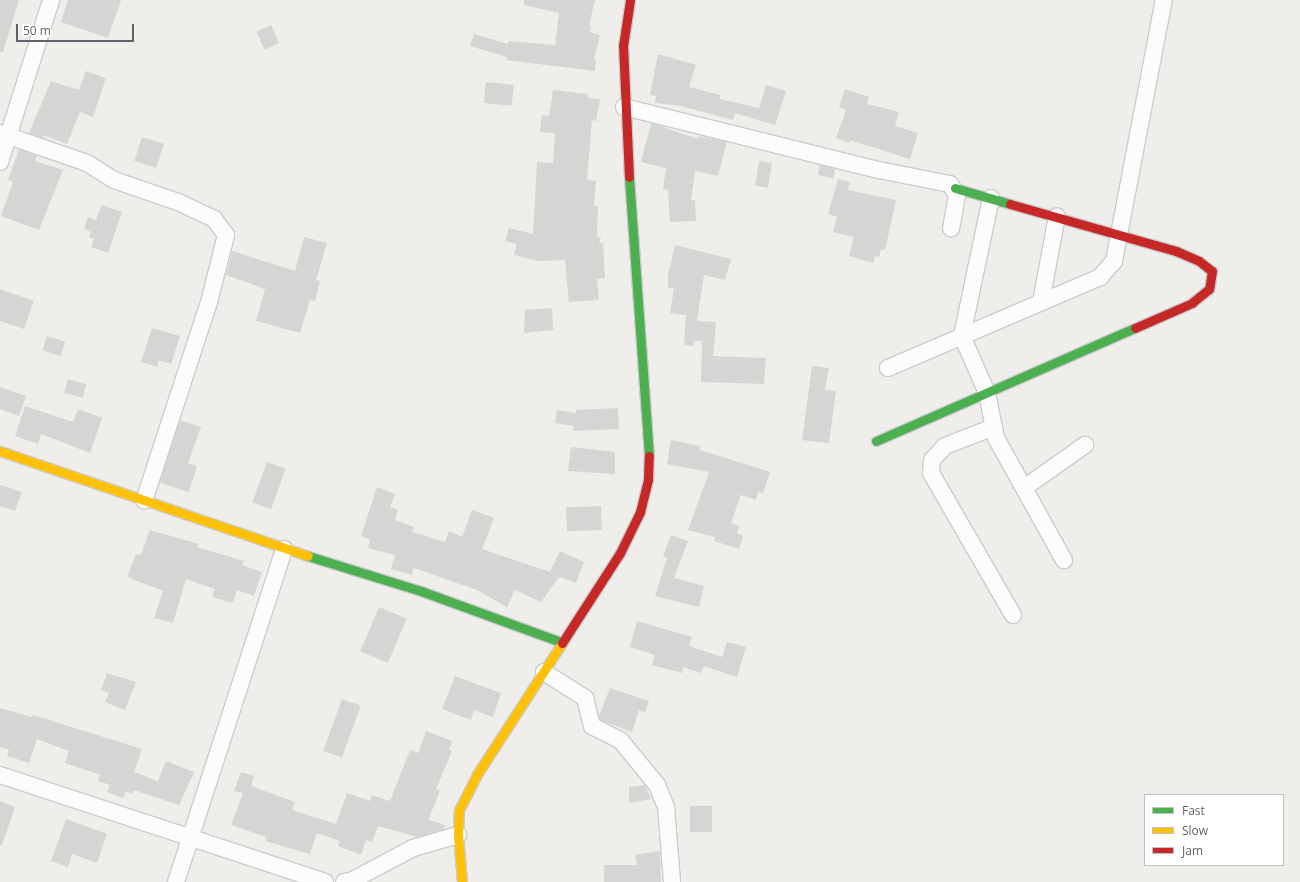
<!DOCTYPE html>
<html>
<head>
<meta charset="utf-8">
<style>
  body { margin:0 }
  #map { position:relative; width:1300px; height:882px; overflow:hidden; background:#efeeea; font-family:"Open Sans",sans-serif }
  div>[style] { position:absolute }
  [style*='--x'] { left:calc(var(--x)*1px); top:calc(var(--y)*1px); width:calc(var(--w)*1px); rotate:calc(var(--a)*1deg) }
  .building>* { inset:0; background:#d6d5d3; transform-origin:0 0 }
  .roads { filter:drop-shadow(1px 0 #cbcccc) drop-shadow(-1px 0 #cbcccc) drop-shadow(0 1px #cbcccc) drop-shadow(0 -1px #cbcccc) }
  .street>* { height:16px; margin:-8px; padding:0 8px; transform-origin:8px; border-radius:8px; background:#fdfcfc }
  .fast>* { height:9px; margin:-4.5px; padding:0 4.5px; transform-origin:4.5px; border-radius:4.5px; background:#4caf50 }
  .slow>* { height:9px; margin:-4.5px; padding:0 4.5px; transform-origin:4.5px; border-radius:4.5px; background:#ffc107 }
  .jam>* { height:9px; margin:-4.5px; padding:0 4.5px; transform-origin:4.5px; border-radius:4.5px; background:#c62828 }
  span { translate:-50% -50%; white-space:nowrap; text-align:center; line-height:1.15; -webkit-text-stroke:3.5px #fff; paint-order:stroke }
  .legend { position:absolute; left:1144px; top:794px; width:140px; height:72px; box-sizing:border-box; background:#fff; border:1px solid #bfc1c3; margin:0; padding:5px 7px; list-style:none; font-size:12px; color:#5f6368 }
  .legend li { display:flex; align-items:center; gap:8px; height:20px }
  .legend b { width:20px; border:1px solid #bfc1c3 }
  .scale { position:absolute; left:16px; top:24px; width:118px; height:18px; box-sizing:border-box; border:2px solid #5f6368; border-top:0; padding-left:5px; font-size:12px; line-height:14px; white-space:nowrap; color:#5f6368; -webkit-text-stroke:3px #fff; paint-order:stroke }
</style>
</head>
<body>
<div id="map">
  <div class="building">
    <i style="clip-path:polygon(0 0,19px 0,3px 52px,0 52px)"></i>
    <i style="clip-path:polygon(68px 0,121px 0,108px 38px,61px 22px)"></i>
    <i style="clip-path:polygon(524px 0,595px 0,589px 25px,591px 25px,590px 32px,600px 35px,594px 59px,596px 59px,595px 71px,506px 60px,507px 57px,470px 46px,474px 34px,508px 44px,509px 41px,555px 45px,559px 13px,524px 5px)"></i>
    <i style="left:271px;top:25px;width:20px;height:16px;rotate:66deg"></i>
    <i style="clip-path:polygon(658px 54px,696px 65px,689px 87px,721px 95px,720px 99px,759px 108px,766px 85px,786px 91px,775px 125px,735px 113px,733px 120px,681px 106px,655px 103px,656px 96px,650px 95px)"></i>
    <i style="clip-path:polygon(86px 71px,106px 78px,93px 117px,80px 112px,67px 144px,44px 135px,43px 138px,29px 133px,51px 81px,79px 90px)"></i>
    <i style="left:486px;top:82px;width:28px;height:21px;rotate:6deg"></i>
    <i style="clip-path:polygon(845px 89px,869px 97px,867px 104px,899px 112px,895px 126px,918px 133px,910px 159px,850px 140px,849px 143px,836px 138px,846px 110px,839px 107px)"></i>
    <i style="clip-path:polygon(553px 90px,588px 94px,588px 98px,600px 99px,596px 121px,592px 120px,587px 180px,596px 181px,594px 206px,598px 206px,597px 237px,601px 237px,599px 243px,603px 243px,605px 278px,597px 279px,599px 300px,569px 302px,565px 260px,538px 261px,514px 255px,517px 244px,505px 241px,509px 228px,533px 234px,537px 162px,553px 163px,555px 133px,540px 132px,542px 115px,549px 116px)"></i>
    <i style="clip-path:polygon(651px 123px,698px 139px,699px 136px,727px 142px,718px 176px,695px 171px,691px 200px,695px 200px,696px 221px,670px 222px,668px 190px,663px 189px,666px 168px,641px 162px)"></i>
    <i style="left:142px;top:137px;width:23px;height:25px;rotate:18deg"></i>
    <i style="clip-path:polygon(19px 149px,37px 156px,35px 161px,63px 170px,39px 230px,1px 216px,13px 182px,8px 180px)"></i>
    <i style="left:759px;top:161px;width:13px;height:25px;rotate:9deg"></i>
    <i style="left:820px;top:165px;width:16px;height:10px;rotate:14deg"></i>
    <i style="clip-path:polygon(838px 179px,850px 182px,848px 190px,896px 200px,885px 250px,881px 249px,879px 257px,875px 256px,873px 263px,849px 256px,854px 237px,833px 232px,837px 217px,828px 214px)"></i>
    <i style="clip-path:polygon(102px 205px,122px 212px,108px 253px,91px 247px,94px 239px,89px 237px,91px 232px,84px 229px,88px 217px,96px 220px)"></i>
    <i style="clip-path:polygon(304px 237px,327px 243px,316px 280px,320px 281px,315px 301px,310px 300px,300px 333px,256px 321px,265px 289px,226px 275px,232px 251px,295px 271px)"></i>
    <i style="clip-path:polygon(675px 245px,731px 259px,725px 280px,704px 275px,697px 321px,716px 322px,713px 356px,766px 358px,764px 384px,701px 382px,702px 341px,694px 341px,694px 346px,684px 345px,686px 315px,670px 313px,674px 288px,668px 288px,668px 275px)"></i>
    <i style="clip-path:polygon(0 289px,34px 301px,24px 329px,0 321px)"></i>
    <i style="clip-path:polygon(552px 308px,553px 330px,524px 333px,525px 310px)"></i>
    <i style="clip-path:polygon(152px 328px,180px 336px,171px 364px,159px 360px,157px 367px,141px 362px)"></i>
    <i style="left:47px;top:336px;width:19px;height:15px;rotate:18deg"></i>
    <i style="clip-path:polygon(812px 366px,829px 368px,825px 390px,836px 391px,829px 443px,802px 440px)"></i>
    <i style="left:68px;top:379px;width:19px;height:14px;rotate:16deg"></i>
    <i style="clip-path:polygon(0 387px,26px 396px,19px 416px,0 409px)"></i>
    <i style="clip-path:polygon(25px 406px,73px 422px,78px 409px,102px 418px,90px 453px,41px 434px,38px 444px,15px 436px)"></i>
    <i style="clip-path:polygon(618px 408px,619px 429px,573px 431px,574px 426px,555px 423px,557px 410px,576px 413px,576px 410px)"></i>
    <i style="clip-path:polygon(180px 420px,201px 427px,188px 463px,197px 466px,189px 492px,160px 483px)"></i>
    <i style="clip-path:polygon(671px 440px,700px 446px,700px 450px,770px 472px,763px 493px,758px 492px,756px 500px,741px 495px,731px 523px,739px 526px,737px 533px,743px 536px,739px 549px,714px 541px,715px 537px,688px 530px,709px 472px,667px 464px)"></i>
    <i style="clip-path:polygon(571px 447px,615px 452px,615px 474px,568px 471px)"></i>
    <i style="left:267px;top:462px;width:20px;height:43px;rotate:20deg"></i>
    <i style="clip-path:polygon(0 485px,22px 492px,15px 511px,0 506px)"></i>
    <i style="clip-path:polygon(377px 487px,395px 494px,390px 507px,398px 510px,395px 520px,414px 527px,412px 532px,445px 542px,449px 531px,462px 537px,472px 510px,494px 518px,482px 549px,550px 572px,560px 551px,584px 562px,576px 583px,559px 577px,541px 602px,515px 590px,507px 607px,477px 590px,414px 568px,412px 575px,391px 569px,395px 555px,368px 548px,370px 540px,361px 536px)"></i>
    <i style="left:601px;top:506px;width:24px;height:35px;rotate:88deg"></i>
    <i style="clip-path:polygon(150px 530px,199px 544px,197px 547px,244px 561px,242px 565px,262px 572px,254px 596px,237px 590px,233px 603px,212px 597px,215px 589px,186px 579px,173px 623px,154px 618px,163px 591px,127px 577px,136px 554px,141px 555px)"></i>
    <i style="clip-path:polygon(671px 535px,688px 541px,674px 578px,704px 586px,699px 607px,655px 596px,667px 558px,663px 556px)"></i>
    <i style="left:379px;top:607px;width:30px;height:48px;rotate:23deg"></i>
    <i style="clip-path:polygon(637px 621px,692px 637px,689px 646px,722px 657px,727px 642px,746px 647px,737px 677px,704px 666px,701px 673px,683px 667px,682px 673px,652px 665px,655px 655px,630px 647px)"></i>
    <i style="clip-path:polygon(107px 673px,136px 682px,125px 710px,105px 702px,109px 693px,101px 690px)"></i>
    <i style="clip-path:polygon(455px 676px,501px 693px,493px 717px,474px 710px,471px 720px,442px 709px)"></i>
    <i style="clip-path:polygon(610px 688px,649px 701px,645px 713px,639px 710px,632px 732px,600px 720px,599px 716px)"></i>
    <i style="left:342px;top:699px;width:20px;height:55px;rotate:20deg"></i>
    <i style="clip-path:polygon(0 708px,32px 717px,33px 715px,142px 749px,134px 772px,158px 781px,166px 761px,194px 772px,179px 805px,134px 790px,132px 794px,126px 791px,123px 798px,107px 792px,110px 785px,98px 781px,100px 775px,65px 763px,69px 751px,37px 739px,29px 763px,7px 756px,9px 750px,0 747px)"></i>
    <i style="clip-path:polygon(426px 731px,452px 741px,449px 750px,452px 751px,436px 789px,440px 791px,429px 818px,429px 820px,445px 825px,444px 829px,417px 837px,378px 826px,372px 842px,366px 840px,361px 855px,338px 846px,340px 841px,317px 833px,310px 854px,265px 841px,266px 837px,231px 825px,243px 793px,234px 791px,241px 772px,254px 776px,251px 786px,295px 802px,292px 810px,336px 824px,347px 793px,370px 801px,372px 795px,390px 801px,410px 750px,418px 753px)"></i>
    <i style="clip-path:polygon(645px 785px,651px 799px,629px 803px,629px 787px)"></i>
    <i style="clip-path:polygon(0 801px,15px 807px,2px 845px,0 845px)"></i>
    <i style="left:690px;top:806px;width:22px;height:26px"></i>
    <i style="clip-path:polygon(66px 819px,107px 834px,97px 863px,72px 854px,68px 867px,51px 861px)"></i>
    <i style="clip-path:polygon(660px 851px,661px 882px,604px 882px,604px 865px,637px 865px,635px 855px)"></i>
  </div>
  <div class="roads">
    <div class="street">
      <i style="--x:624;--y:107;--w:263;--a:13.9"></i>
      <i style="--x:879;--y:170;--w:72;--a:11.2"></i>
      <i style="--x:950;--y:184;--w:13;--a:58"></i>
      <i style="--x:957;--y:195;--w:34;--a:100"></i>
      <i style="--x:0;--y:133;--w:92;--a:19"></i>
      <i style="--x:87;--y:163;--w:32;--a:32"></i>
      <i style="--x:114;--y:180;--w:68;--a:19"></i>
      <i style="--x:178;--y:202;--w:40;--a:25"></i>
      <i style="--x:214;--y:219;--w:20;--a:53"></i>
      <i style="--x:226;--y:235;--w:69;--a:104.2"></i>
      <i style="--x:209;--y:302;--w:209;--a:108.1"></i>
      <i style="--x:0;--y:162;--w:170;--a:-72.5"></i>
      <i style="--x:991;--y:198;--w:141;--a:101.9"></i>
      <i style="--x:962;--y:336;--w:62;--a:66.3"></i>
      <i style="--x:987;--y:393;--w:46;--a:78.7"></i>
      <i style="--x:996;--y:438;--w:140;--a:60.9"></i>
      <i style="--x:1041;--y:302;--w:87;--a:-79.5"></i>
      <i style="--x:888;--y:368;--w:231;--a:-23.2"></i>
      <i style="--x:1100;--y:277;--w:21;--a:-49"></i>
      <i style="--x:1114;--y:261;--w:266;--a:-79.2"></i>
      <i style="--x:994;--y:427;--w:53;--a:158.8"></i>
      <i style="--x:945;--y:446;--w:19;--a:133"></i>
      <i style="--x:932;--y:460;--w:13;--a:94"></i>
      <i style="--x:931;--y:473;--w:164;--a:60"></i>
      <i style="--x:1024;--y:488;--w:75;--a:-35.2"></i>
      <i style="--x:544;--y:672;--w:49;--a:32.4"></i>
      <i style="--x:585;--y:698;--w:29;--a:76"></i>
      <i style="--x:592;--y:726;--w:33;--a:27"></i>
      <i style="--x:621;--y:741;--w:57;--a:50.7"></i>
      <i style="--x:657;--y:785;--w:24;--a:68"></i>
      <i style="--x:666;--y:807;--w:75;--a:85.4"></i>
      <i style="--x:0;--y:775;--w:342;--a:18.2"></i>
      <i style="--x:176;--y:882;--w:350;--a:-72"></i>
      <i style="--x:344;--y:882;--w:7;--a:-8"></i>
      <i style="--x:351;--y:881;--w:70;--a:-28"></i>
      <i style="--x:413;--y:848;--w:47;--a:-16.1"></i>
    </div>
    <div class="fast">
      <i style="--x:629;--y:177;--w:280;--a:85.9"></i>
      <i style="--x:955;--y:188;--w:57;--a:16.2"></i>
      <i style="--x:876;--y:441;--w:283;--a:-23.6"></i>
      <i style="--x:308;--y:556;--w:118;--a:17.2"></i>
      <i style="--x:421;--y:591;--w:149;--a:20"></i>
    </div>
    <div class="slow">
      <i style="--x:0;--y:451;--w:325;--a:18.8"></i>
      <i style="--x:462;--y:882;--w:47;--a:-94.9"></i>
      <i style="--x:458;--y:835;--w:25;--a:-88"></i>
      <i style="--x:459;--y:810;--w:38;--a:-63"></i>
      <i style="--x:476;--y:776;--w:158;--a:-57.1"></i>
    </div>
    <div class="jam">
      <i style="--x:629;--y:177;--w:131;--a:-92.6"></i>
      <i style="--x:623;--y:46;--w:47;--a:-81.3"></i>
      <i style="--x:1010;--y:204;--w:173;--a:15.8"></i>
      <i style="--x:1176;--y:251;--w:25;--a:23"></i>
      <i style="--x:1199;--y:261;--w:16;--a:38"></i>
      <i style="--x:1212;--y:271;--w:18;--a:99"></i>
      <i style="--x:1209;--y:289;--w:22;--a:141"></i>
      <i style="--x:1192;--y:303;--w:62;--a:156.3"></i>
      <i style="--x:562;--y:643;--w:107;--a:-57.2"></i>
      <i style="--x:620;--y:553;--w:46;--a:-64"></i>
      <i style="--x:640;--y:512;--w:34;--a:-76"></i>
      <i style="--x:648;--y:479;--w:23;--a:-88"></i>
    </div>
  </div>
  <ul class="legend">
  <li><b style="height:5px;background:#4caf50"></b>Fast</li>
  <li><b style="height:5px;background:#ffc107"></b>Slow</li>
  <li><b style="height:5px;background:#c62828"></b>Jam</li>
  </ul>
  <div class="scale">50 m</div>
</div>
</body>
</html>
